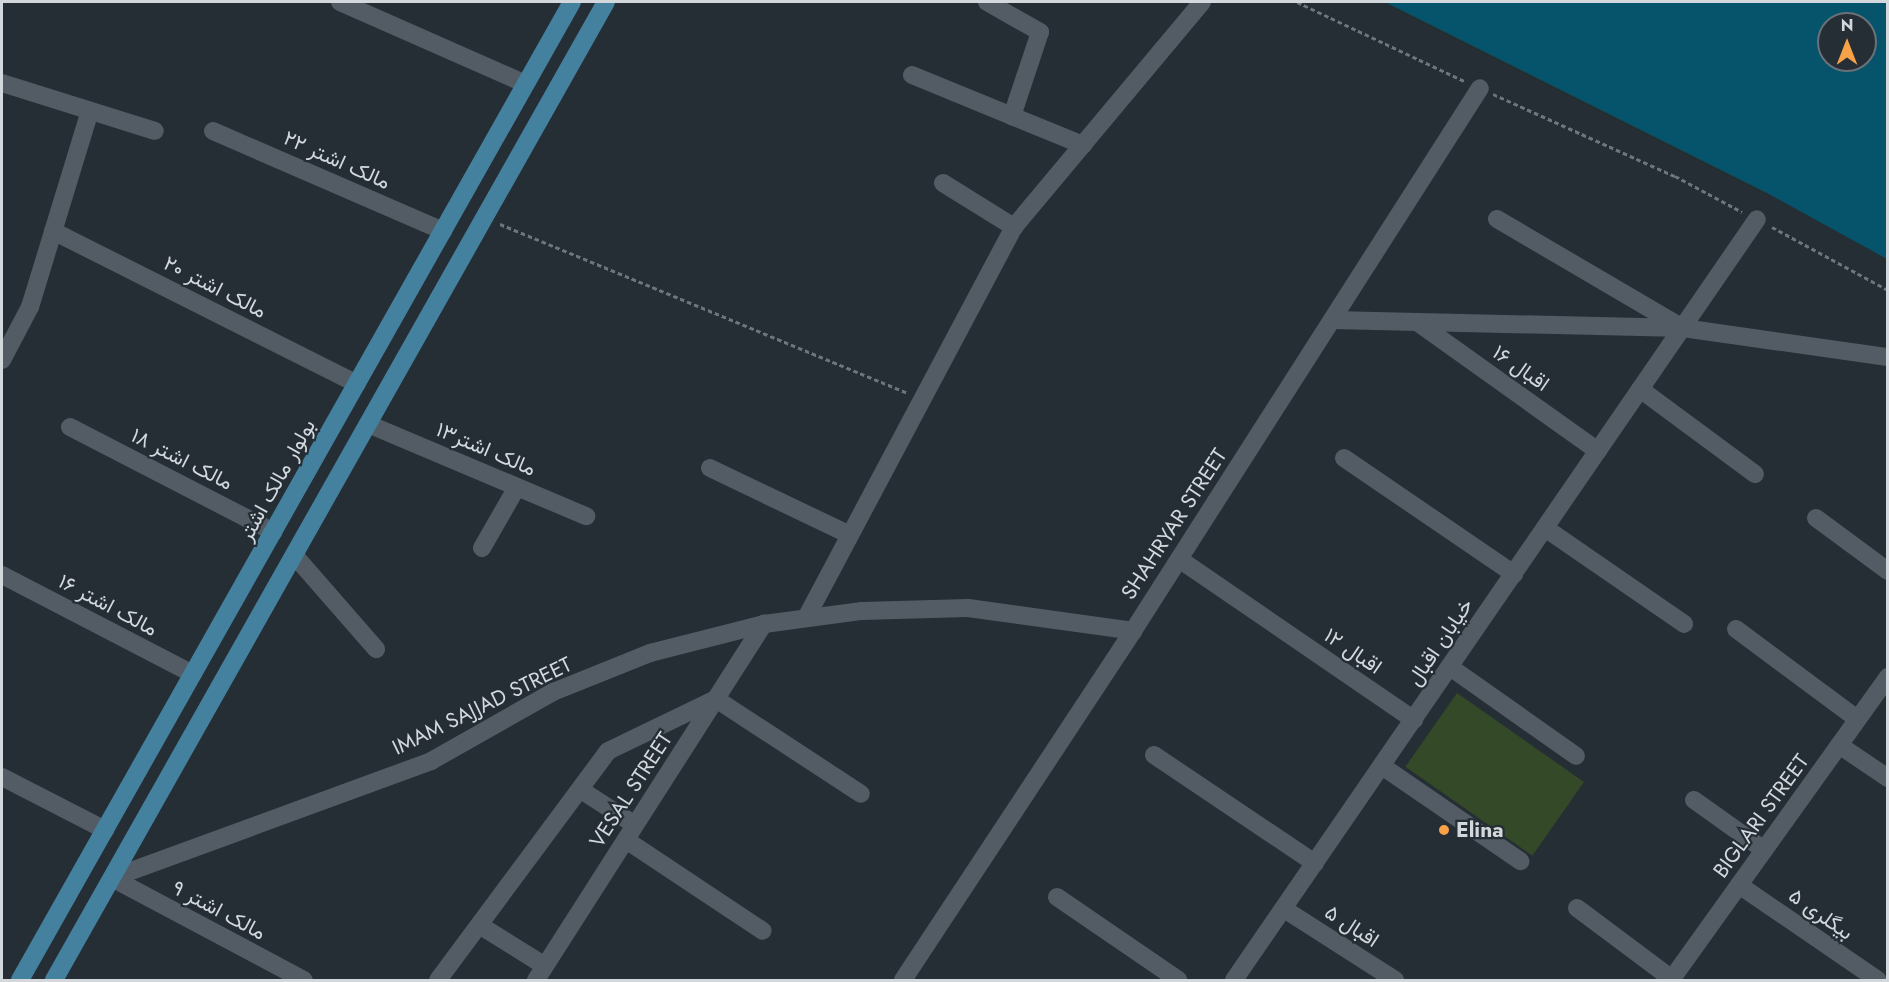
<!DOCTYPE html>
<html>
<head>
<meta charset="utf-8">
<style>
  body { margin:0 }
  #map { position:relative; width:1889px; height:982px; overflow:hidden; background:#252d35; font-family:Jost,Vazirmatn,sans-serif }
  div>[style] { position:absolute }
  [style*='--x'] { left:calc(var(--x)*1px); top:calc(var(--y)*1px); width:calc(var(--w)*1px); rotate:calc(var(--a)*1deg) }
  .green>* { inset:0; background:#334928; transform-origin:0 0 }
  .water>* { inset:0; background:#06546c }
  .path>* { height:3px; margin-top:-1.5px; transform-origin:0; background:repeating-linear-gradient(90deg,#6f757c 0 4.5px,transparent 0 7.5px) }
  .minor>* { height:18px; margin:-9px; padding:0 9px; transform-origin:9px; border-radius:9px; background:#535c65 }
  .major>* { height:18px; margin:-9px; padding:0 9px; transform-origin:9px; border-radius:9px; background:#44819f }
  .dots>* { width:16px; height:16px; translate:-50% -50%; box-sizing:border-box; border:3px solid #252d35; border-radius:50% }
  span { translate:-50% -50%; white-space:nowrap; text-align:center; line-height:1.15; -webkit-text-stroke:4.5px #252d35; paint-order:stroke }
  .street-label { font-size:21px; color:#d3d8dd }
  .poi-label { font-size:21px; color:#d3d8dd; font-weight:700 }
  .left { translate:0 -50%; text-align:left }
  .frame { position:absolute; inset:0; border:3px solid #d3d8dd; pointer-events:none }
  .north { position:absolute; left:1817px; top:12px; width:60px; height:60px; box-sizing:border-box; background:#252d35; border:2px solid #6b7178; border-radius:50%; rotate:0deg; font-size:16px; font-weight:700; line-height:24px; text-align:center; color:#d3d8dd }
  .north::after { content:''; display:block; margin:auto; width:21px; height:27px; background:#f7a149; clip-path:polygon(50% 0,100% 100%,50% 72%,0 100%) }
</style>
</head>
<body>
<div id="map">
  <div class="green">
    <i style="left:1457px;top:693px;width:155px;height:90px;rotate:35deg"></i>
  </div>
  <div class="water">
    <i style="clip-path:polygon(evenodd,1385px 2px,1887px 2px,1887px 259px,1767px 193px,1385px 2px,1829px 24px,1865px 24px,1865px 60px,1829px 60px,1829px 24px)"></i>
  </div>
  <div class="path">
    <i style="--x:1297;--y:2;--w:187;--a:25.3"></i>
    <i style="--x:1493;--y:94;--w:200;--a:24.3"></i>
    <i style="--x:1675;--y:176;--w:76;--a:28.2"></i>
    <i style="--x:500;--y:224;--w:441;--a:22.5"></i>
    <i style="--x:1772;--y:227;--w:132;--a:28.5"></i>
  </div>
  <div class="minor">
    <i style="--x:340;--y:2;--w:203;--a:23.8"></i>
    <i style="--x:987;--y:2;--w:61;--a:29.5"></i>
    <i style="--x:1040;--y:32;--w:89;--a:108.4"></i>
    <i style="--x:912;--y:75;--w:185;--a:22.3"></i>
    <i style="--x:2;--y:83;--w:160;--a:17.4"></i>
    <i style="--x:213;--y:131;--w:251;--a:23.5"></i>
    <i style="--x:943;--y:183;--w:84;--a:31.8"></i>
    <i style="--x:1497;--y:219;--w:213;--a:30.4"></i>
    <i style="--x:53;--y:231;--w:340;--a:26.7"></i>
    <i style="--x:1332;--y:320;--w:351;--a:1.3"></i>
    <i style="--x:1683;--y:328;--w:207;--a:8.1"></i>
    <i style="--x:1417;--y:322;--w:222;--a:35.5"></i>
    <i style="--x:2;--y:360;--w:60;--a:-62.2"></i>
    <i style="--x:30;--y:307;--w:205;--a:-73"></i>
    <i style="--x:1640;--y:389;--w:143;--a:36.5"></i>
    <i style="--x:368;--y:424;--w:237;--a:22.9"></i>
    <i style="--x:70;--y:427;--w:229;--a:27.3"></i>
    <i style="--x:1344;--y:458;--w:206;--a:34.3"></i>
    <i style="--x:710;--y:468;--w:155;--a:25.6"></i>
    <i style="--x:1816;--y:518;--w:89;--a:36.4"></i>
    <i style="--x:1545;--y:528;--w:169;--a:34.6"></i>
    <i style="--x:482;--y:548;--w:70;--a:-60.2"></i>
    <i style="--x:294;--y:555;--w:125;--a:48.9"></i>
    <i style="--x:1179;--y:559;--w:285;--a:34.4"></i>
    <i style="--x:2;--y:575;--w:215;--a:27.4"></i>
    <i style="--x:806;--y:618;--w:443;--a:-62"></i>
    <i style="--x:1014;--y:227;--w:293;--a:-50.1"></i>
    <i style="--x:1736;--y:629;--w:151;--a:36.6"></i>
    <i style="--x:1450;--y:667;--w:154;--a:35.2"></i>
    <i style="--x:1839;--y:745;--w:59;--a:34"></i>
    <i style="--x:1154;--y:755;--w:194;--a:33.9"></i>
    <i style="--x:1382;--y:766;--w:168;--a:34.5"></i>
    <i style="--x:2;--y:777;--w:116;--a:27.2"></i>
    <i style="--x:581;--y:790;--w:64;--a:32.9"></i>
    <i style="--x:1694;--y:800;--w:86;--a:35.5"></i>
    <i style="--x:626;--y:840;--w:164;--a:33.6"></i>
    <i style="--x:112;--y:878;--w:340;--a:-20.1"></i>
    <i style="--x:431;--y:761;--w:140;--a:-29.5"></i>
    <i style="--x:553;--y:692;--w:105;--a:-21.9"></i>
    <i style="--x:650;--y:653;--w:118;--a:-14.3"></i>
    <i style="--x:764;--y:624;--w:99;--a:-7.6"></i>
    <i style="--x:862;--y:611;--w:106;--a:-1.6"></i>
    <i style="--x:968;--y:608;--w:167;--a:7.9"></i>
    <i style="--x:112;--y:878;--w:217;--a:28"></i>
    <i style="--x:1739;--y:885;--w:168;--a:34.4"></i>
    <i style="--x:1057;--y:897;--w:147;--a:34.4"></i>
    <i style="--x:1577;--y:908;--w:119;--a:36.8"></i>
    <i style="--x:1284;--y:909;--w:132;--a:32.6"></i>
    <i style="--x:481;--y:926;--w:75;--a:32"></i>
    <i style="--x:438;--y:980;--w:285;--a:-53.4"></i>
    <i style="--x:608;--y:751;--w:120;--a:-25.7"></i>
    <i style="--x:716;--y:699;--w:173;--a:33.2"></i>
    <i style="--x:536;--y:980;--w:423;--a:-57.4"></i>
    <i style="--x:903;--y:980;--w:418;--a:-56.6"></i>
    <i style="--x:1133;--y:631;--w:644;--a:-57.42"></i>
    <i style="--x:1234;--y:980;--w:923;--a:-55.5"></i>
    <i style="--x:1671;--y:980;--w:373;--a:-54.4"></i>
  </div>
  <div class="major">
    <i style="--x:20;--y:980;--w:1123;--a:-60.56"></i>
    <i style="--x:54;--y:980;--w:1123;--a:-60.56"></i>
  </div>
  <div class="dots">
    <i style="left:1444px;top:830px;background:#f7a149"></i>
  </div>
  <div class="street-label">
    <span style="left:337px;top:160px;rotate:24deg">مالک اشتر ۲۲</span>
    <span style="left:215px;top:287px;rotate:27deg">مالک اشتر ۲۰</span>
    <span style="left:1521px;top:368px;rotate:35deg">اقبال ۱۶</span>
    <span style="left:486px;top:449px;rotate:23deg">مالک اشتر۱۳</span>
    <span style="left:182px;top:459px;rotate:27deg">مالک اشتر ۱۸</span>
    <span style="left:277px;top:480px;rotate:-61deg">بولوار مالک اشتر</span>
    <span style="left:1174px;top:524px;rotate:-57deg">SHAHRYAR STREET</span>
    <span style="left:108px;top:605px;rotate:28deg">مالک اشتر ۱۶</span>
    <span style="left:1440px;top:642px;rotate:-56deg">خیابان اقبال</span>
    <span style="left:1353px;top:651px;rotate:34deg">اقبال ۱۲</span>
    <span style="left:482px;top:706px;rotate:-26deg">IMAM SAJJAD STREET</span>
    <span style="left:631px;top:790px;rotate:-57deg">VESAL STREET</span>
    <span style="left:1761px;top:816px;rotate:-54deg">BIGLARI STREET</span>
    <span style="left:219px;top:910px;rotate:28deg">مالک اشتر ۹</span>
    <span style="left:1821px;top:914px;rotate:35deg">بیگلری ۵</span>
    <span style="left:1352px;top:926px;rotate:33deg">اقبال ۵</span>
  </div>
  <div class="poi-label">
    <span class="left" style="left:1456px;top:830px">Elina</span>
  </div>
  <div class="frame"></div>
  <div class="north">N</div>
</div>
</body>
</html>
